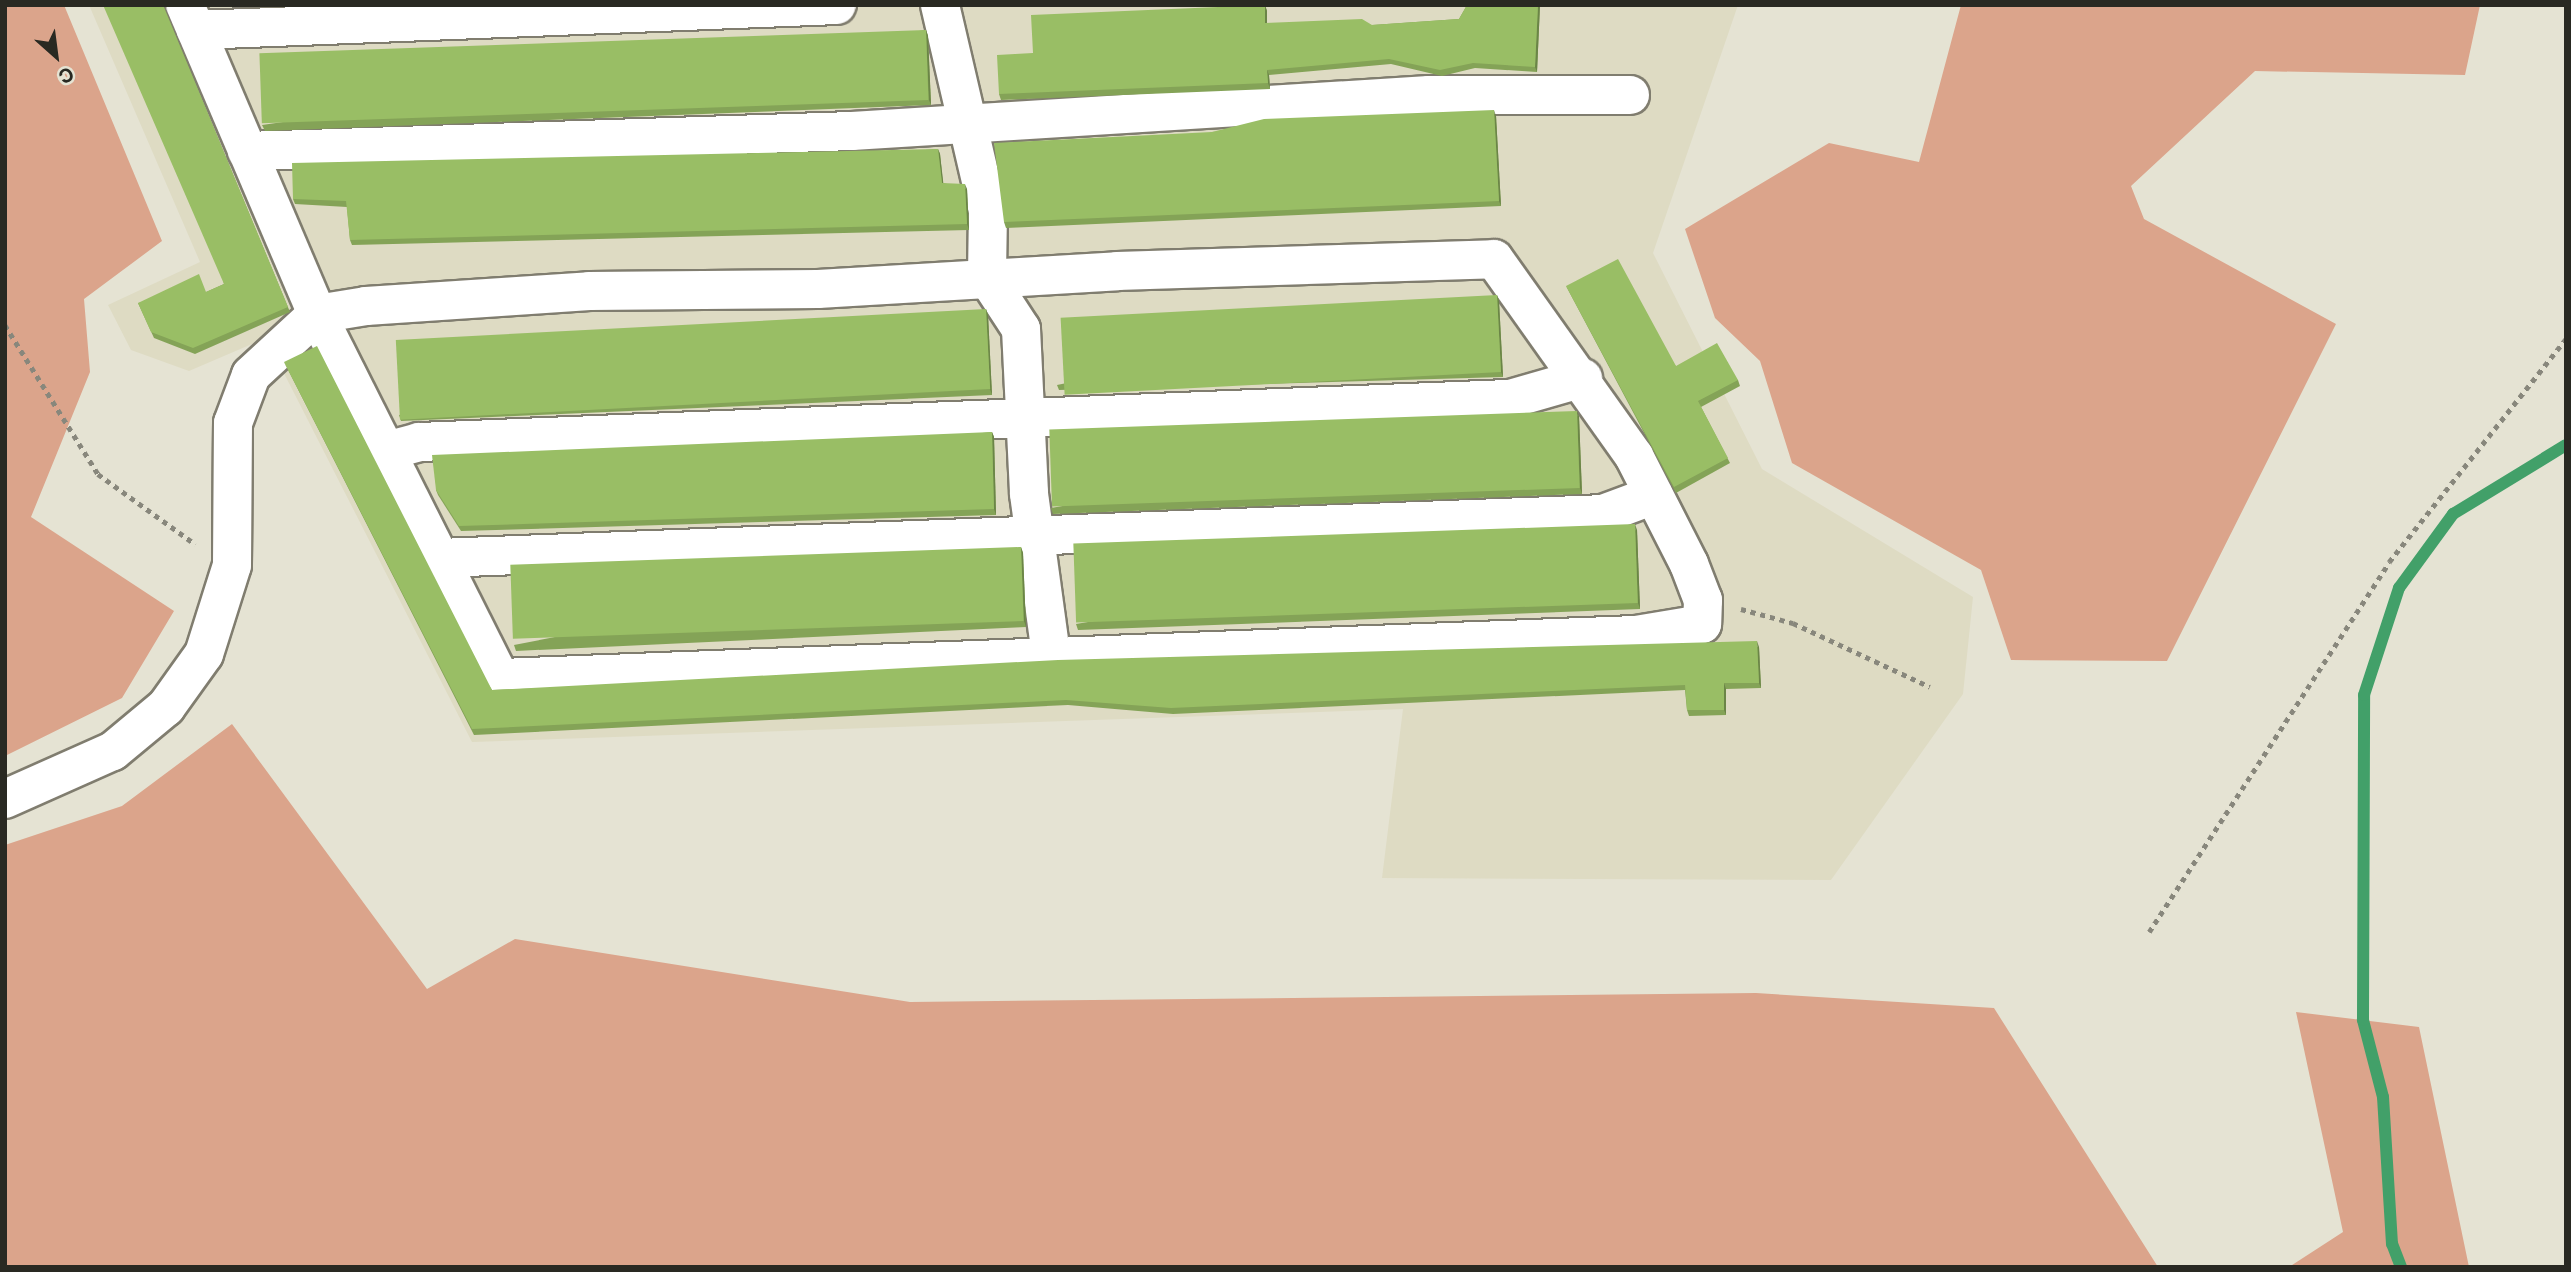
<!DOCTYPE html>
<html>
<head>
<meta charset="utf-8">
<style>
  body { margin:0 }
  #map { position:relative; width:2571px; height:1272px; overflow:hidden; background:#e5e3d3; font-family:Inter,sans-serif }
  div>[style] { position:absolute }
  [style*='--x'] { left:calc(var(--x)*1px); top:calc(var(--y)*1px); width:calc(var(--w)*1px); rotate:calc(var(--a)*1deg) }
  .built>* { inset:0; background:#dedbc3 }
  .green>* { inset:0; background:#dba48b }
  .stream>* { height:12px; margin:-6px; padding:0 6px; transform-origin:6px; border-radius:6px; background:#42a069 }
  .path>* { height:4.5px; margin-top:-2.25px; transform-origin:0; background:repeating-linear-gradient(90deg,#88877c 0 5px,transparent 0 10px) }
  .roads { filter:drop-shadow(2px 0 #807d6f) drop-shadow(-2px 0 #807d6f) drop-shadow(0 2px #807d6f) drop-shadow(0 -2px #807d6f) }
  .minor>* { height:38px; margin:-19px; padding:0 19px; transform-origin:19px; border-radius:19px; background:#fff }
  .wall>* { inset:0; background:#84a357 }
  .shaded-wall>* { inset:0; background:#6b8547 }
  .building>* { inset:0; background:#99be65; transform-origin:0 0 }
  span { translate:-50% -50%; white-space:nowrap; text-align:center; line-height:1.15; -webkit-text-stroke:5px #e5e3d3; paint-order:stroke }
  .frame { position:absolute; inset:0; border:7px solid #292922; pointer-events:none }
  .north { position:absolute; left:21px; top:21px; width:70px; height:70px; -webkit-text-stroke:5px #e5e3d3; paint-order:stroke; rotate:152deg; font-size:19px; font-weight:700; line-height:28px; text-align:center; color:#292922 }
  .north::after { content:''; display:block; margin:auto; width:24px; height:32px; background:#292922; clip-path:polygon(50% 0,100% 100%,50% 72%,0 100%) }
</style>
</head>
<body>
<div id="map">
  <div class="built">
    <i style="clip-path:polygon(89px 5px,1738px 5px,1653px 253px,1762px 469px,1973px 597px,1963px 694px,1831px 880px,1382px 878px,1403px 709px,472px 742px,266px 338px,189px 371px,131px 350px,108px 305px,200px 262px)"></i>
  </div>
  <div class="green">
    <i style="clip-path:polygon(5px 5px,64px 5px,162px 241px,84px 299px,90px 372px,31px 517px,174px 611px,122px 698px,5px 756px)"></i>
    <i style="clip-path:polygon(1961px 5px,2480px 5px,2465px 75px,2255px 71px,2131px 186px,2144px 219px,2336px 324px,2167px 661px,2011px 660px,1981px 570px,1792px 463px,1760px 361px,1715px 318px,1685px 229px,1829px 143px,1919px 162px)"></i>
    <i style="clip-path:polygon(232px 724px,427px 989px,515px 939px,910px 1002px,1756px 993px,1994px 1008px,2158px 1267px,5px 1267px,5px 845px,122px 806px)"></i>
    <i style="clip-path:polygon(2296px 1012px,2419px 1027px,2469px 1267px,2289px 1267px,2343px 1232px)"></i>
  </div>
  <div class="stream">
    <i style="--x:2401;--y:1267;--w:25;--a:-111"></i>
    <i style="--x:2392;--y:1244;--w:147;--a:-93.5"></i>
    <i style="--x:2383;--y:1097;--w:80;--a:-104.6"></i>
    <i style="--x:2363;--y:1020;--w:325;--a:-89.8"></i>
    <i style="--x:2364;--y:695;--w:113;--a:-71.9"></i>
    <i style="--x:2399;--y:588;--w:92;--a:-53.9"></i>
    <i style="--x:2453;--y:514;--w:132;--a:-31.4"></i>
  </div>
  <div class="path">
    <i style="--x:5;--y:325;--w:176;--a:58"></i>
    <i style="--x:98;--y:474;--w:120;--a:35.8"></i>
    <i style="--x:1741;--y:609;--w:54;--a:15.1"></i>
    <i style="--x:1793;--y:623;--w:151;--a:25"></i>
    <i style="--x:2149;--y:932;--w:441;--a:-57"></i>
    <i style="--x:2389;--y:562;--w:285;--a:-51.6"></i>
  </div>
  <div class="roads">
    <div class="minor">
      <i style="--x:940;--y:5;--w:212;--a:76.9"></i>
      <i style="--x:988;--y:211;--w:66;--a:90.9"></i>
      <i style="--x:987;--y:277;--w:62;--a:56.8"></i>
      <i style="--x:1021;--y:329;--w:165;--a:87.2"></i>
      <i style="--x:1029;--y:494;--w:162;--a:82.2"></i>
      <i style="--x:196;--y:30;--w:641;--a:-2.23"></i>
      <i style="--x:247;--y:151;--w:605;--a:-1.89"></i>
      <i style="--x:852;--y:131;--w:578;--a:-3.57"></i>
      <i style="--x:1429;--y:95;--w:201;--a:0"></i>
      <i style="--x:386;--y:451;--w:34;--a:-15"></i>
      <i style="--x:419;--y:442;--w:1092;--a:-2.26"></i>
      <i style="--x:1510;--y:399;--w:76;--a:-16"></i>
      <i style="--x:439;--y:558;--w:1165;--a:-2.16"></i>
      <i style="--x:1603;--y:514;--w:54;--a:-20.4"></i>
      <i style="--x:5;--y:799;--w:118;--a:-24"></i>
      <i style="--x:113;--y:751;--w:69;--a:-39.7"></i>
      <i style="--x:166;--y:707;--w:65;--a:-54.4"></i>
      <i style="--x:204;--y:654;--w:93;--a:-72.5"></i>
      <i style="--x:232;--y:565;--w:142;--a:-89.6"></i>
      <i style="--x:233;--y:423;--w:51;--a:-69.4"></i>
      <i style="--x:251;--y:375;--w:90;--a:-42.7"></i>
      <i style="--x:317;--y:314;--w:50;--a:-9.3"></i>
      <i style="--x:366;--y:306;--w:224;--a:-3.8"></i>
      <i style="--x:589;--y:291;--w:229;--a:-0.5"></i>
      <i style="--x:818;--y:289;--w:300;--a:-3.4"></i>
      <i style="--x:1117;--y:271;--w:377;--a:-1.8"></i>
      <i style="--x:1494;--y:259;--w:242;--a:54.6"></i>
      <i style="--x:1634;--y:456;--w:121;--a:63"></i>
      <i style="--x:1689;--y:564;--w:39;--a:69"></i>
      <i style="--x:1703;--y:600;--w:24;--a:92"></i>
      <i style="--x:1702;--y:624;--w:67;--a:170.5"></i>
      <i style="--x:1636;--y:635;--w:1137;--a:177.83"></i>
      <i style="--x:500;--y:678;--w:407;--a:-116.7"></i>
      <i style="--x:317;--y:314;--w:336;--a:-113.1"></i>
    </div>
  </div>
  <div class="wall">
    <i style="clip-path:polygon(163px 5px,290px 312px,195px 354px,154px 338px,138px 303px,206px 292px,224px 284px)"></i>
    <i style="clip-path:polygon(1265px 5px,1267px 11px,1267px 23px,1372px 25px,1459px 19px,1467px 5px,1540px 5px,1537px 72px,1475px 68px,1442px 76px,1391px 64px,1269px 75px,1270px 89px,1001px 100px,999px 94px,1033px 53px)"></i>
    <i style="clip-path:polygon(926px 30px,928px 36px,931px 105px,265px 131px,262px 125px)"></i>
    <i style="clip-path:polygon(1496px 116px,1501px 206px,1006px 228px,1004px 222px,1212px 132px)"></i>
    <i style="clip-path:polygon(938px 149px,940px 154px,943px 183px,967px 189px,969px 230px,352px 245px,350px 240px,347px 207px,295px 204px,293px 199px)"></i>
    <i style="clip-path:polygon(1566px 286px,1676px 366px,1738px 380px,1740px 386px,1701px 407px,1730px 463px,1676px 493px)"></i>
    <i style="clip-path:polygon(1497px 295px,1499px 301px,1503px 377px,1059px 390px,1057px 385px)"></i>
    <i style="clip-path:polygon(986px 309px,988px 315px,992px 395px,401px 421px,399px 415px)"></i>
    <i style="clip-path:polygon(284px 362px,492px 690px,1759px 647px,1761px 688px,1726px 689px,1726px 715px,1689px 716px,1687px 710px,1685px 690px,1173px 714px,1068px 705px,474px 735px)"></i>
    <i style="clip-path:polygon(1579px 416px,1582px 494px,1053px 514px,1051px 508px)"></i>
    <i style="clip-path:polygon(992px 432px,994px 437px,996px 515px,461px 531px,438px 495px,436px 490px)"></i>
    <i style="clip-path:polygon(1637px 530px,1640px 609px,1078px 630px,1076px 624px)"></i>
    <i style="clip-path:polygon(1021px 547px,1023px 553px,1026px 627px,516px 651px,514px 645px)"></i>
  </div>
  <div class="shaded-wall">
    <i style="clip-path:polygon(1265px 5px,1267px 11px,1267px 28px,1265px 23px)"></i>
    <i style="clip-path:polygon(1538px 5px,1540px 5px,1537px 72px,1535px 67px)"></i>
    <i style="clip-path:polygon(926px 30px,928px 36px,931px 105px,929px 100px)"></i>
    <i style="clip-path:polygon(1267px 70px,1269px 75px,1270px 89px,1268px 83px)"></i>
    <i style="clip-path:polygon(1494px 110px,1496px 116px,1501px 206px,1499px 201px)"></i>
    <i style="clip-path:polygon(938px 149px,940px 154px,944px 189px,942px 183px)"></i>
    <i style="clip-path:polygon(965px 184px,967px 189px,969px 230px,967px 224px)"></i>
    <i style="clip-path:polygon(1497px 295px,1499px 301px,1503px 377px,1501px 372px)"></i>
    <i style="clip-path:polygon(986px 309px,988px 315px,992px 395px,990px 389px)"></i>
    <i style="clip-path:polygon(1577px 411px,1579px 416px,1582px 494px,1580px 488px)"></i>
    <i style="clip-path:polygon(992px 432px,994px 437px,996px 515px,994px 509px)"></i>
    <i style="clip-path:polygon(1635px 524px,1637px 530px,1640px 609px,1638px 603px)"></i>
    <i style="clip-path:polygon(1021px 547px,1023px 553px,1026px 627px,1024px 621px)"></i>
    <i style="clip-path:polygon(1757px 641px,1759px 647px,1761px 688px,1759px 683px)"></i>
    <i style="clip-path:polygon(1724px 683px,1726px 689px,1726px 715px,1724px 710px)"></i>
  </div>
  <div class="building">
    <i style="clip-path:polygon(103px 5px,163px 5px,288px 307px,193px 348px,151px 332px,138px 303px,199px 274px,206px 292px,224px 284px)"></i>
    <i style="clip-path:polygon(1265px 5px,1265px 23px,1362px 19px,1372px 25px,1459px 19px,1467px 5px,1538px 5px,1535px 67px,1473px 63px,1440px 70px,1389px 59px,1267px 70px,1268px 83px,999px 94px,997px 55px,1033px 53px,1031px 15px)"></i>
    <i style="left:926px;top:30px;width:70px;height:667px;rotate:88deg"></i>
    <i style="clip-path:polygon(1494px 110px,1499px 201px,1004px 222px,994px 143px,1212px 132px,1264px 119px)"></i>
    <i style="clip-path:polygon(938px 149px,942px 183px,965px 184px,967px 224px,350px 240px,346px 201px,293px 199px,292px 163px)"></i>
    <i style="clip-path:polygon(1618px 259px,1676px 366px,1717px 343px,1738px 380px,1698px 401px,1728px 458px,1674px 487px,1566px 286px)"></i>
    <i style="left:1497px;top:295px;width:77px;height:437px;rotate:87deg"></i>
    <i style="left:986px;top:309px;width:80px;height:591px;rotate:87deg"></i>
    <i style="clip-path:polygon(317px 346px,492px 690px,1058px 660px,1757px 641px,1759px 683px,1724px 683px,1724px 710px,1687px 710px,1685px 685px,1171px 708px,1066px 700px,472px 729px,284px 362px)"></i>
    <i style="left:1577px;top:411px;width:77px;height:528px;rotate:88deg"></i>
    <i style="clip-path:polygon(992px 432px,994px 509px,459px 526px,436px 490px,432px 455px)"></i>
    <i style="left:1635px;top:524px;width:79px;height:562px;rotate:88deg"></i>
    <i style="left:1021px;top:547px;width:74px;height:511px;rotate:88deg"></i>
  </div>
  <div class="frame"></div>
  <div class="north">С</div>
</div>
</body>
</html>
